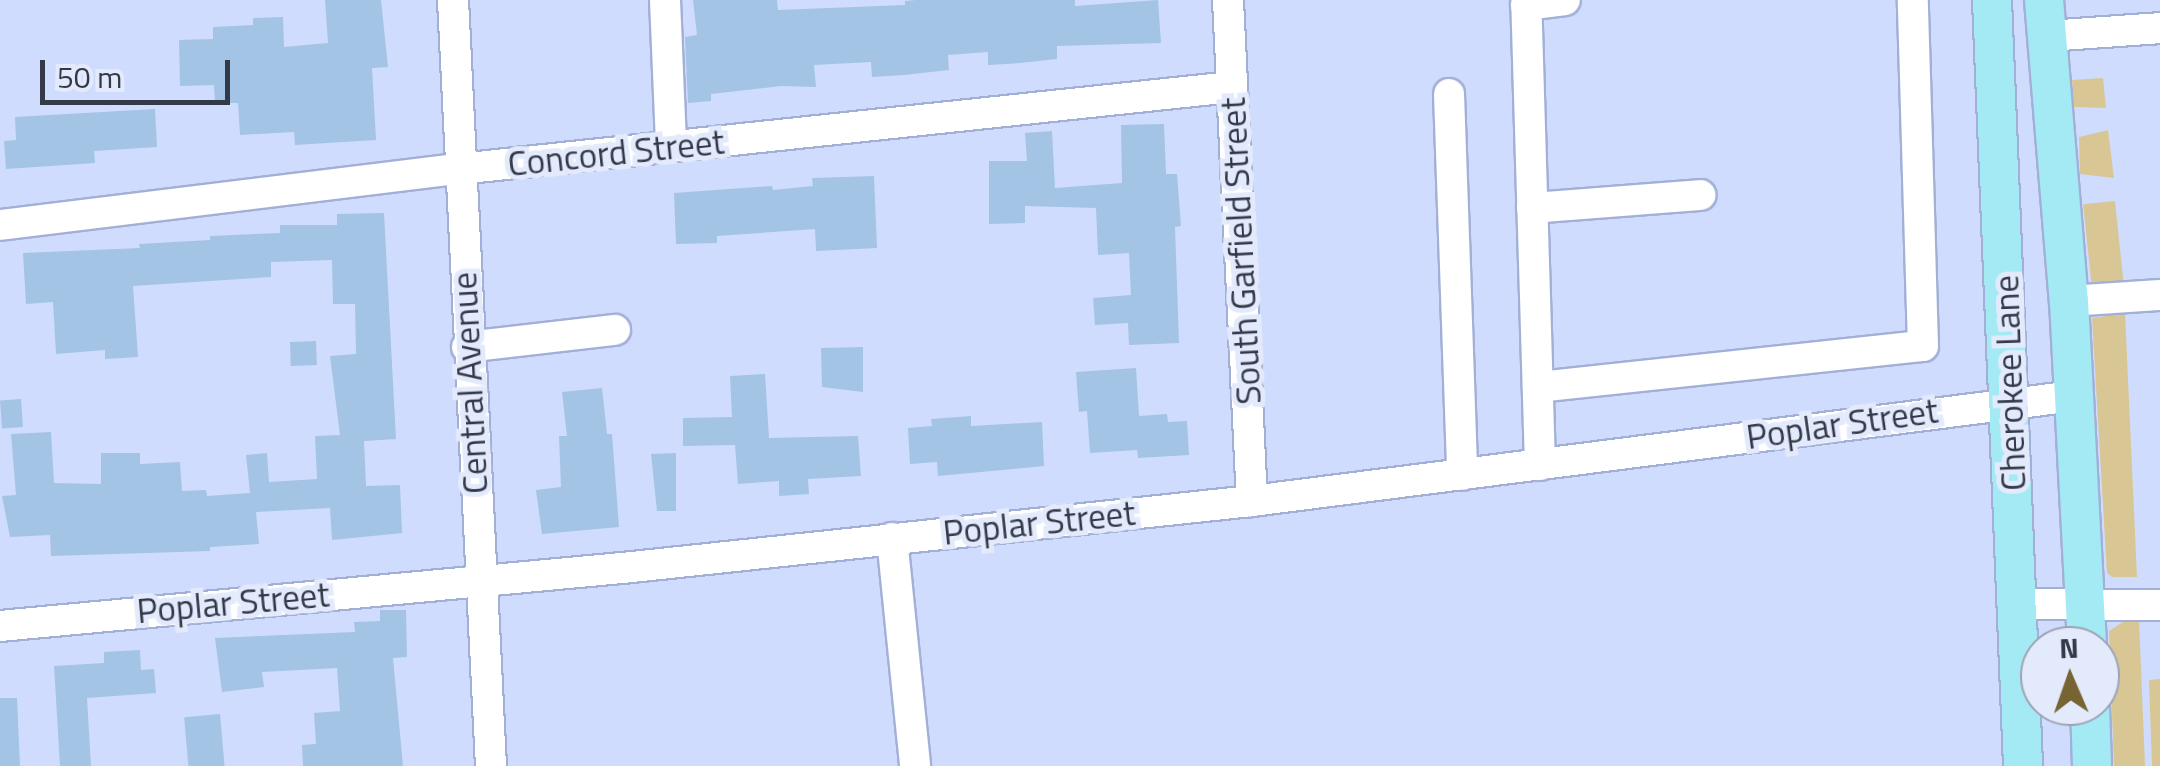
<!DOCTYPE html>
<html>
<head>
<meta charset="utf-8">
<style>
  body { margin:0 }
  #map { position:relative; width:2160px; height:766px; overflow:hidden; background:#d0dcfd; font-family:"Titillium Web",sans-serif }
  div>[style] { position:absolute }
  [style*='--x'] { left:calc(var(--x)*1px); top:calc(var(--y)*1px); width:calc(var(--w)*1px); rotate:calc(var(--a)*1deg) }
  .green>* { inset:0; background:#d9c695; transform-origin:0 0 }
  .building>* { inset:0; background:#a3c4e5; transform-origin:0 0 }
  .roads { filter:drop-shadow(2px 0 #a2b0d8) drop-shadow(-2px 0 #a2b0d8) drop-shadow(0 2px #a2b0d8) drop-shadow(0 -2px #a2b0d8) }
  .minor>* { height:30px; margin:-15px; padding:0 15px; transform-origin:15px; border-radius:15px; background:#fff }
  .major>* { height:38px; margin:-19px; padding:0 19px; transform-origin:19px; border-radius:19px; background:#a4eaf5 }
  span { translate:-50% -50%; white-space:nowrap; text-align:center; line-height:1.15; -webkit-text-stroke:10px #e3eafb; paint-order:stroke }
  .street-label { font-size:35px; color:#333949 }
  .north { position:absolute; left:2020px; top:626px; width:100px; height:100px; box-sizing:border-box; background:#e3eafb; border:2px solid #9da3b4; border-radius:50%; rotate:358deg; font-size:28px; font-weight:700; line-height:40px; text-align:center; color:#333949 }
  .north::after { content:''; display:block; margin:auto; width:35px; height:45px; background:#766432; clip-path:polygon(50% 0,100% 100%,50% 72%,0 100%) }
  .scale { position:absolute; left:40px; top:60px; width:190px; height:45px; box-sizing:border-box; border:5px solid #333949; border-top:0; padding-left:12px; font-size:30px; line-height:35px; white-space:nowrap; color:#333949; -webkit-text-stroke:8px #e3eafb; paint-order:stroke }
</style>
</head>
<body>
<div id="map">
  <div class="green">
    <i style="clip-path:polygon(2103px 78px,2106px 108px,2074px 107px,2072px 80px)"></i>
    <i style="clip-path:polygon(2108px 130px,2114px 178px,2080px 174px,2079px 137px)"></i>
    <i style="left:2115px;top:201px;width:85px;height:32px;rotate:84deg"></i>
    <i style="clip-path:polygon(2125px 313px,2137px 577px,2112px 577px,2107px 573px,2092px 318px)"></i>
    <i style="clip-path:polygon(2126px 620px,2139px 620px,2145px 766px,2114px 766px,2109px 631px)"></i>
    <i style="clip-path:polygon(2160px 679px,2160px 766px,2152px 766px,2149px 680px)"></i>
  </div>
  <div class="building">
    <i style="clip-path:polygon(325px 0,381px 0,388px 67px,372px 68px,376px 140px,295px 145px,294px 132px,240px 135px,238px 103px,215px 103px,214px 85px,180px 86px,179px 40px,213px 39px,213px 27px,253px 25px,253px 18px,283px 17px,284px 47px,328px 43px)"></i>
    <i style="clip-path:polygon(693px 0,777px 0,778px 10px,905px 5px,905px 1px,916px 0,1075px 0,1075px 6px,1158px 0,1161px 43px,1057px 46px,1057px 59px,1020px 63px,988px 65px,988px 52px,948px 55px,949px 70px,904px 75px,872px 77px,871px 62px,814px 65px,816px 87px,781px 86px,711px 94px,711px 101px,688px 103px,685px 37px,697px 35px)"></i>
    <i style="clip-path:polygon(155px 109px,157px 147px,94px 151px,95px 163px,6px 169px,4px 141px,16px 140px,15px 117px)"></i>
    <i style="clip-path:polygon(1164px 124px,1166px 174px,1177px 174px,1181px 226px,1175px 227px,1179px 343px,1129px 345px,1128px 323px,1095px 325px,1093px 298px,1131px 295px,1129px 253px,1098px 255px,1096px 208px,1025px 206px,1025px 223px,989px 224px,989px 161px,1027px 161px,1025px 133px,1052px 131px,1055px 188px,1122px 183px,1121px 125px)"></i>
    <i style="clip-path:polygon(874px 176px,877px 248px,816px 251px,815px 229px,717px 236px,717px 243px,676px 244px,674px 193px,772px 186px,773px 190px,813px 186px,812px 178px)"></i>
    <i style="clip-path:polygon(384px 213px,396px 439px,364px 441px,366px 486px,400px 485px,402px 533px,332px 540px,330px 508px,256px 512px,259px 544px,210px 547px,210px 551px,51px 556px,50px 535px,10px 537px,2px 496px,16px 495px,11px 434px,51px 432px,54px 483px,101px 484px,101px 453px,140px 453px,140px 464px,180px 462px,182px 491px,206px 490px,207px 496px,250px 493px,246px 455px,267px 453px,269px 482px,317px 479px,315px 436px,340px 435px,330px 356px,356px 354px,355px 304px,333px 304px,332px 260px,271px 262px,271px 277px,133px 286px,138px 357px,105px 359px,105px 350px,56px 354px,53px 302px,26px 304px,23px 253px,140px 248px,139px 244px,210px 240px,210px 236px,280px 233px,280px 225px,337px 225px,337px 214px)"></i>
    <i style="left:316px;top:341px;width:24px;height:26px;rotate:88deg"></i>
    <i style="clip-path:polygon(863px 347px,863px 392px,822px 387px,821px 348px)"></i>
    <i style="clip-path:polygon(1136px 368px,1139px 416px,1167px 414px,1168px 422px,1187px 421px,1189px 455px,1138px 458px,1137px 450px,1090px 453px,1087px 411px,1079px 412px,1076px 372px)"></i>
    <i style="clip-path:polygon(765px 374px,769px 438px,858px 436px,861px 476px,808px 479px,809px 494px,779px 496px,779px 481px,738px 484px,735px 445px,683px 446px,683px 418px,732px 417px,730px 376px)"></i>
    <i style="clip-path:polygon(602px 388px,607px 434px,612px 434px,619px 527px,542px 534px,536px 490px,561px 487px,559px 436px,567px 436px,562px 392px)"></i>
    <i style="left:21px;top:399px;width:28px;height:21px;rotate:86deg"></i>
    <i style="clip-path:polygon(971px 416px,971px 426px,1042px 422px,1044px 466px,938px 476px,937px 462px,910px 464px,908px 428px,932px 426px,931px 419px)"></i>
    <i style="clip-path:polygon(676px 453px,676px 511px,657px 511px,651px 454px)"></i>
    <i style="clip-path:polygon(380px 610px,406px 610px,407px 657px,393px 658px,403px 766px,303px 766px,302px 745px,316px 744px,314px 713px,340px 711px,337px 668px,262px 672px,264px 687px,222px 692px,215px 638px,355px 632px,354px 622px,380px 621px)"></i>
    <i style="clip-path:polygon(140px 650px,141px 670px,154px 669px,156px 693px,87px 698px,91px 766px,60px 766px,54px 666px,104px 663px,104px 652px)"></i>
    <i style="clip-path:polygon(0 698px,17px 698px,20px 766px,0 766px)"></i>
    <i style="left:220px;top:714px;width:52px;height:36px;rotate:85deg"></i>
  </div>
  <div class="roads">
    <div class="minor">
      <i style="--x:453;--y:0;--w:767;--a:87.16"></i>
      <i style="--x:665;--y:0;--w:146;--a:87.6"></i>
      <i style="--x:1228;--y:0;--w:502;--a:87.26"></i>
      <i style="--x:2047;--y:36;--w:113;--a:-4"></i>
      <i style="--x:1449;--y:94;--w:381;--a:88"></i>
      <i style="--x:1532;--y:208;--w:169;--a:-4.4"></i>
      <i style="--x:0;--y:225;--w:462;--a:-7"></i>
      <i style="--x:459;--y:169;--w:777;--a:-6.06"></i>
      <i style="--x:2069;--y:301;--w:91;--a:-3.8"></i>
      <i style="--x:467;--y:347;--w:149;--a:-6.6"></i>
      <i style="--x:1538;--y:387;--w:387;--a:-6.1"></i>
      <i style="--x:1923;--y:346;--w:346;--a:-91.7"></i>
      <i style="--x:1540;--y:465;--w:460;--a:-91.7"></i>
      <i style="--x:1526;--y:5;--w:39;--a:-7"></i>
      <i style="--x:892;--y:538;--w:229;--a:84.2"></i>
      <i style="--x:2018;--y:604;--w:142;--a:0.4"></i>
      <i style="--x:0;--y:626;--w:635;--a:-5.33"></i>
      <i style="--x:632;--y:567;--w:624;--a:-6.08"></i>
      <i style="--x:1252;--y:501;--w:829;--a:-7.28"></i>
    </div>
    <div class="major">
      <i style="--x:1992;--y:0;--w:767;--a:87.68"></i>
      <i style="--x:2044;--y:0;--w:302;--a:85.3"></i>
      <i style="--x:2069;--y:301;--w:345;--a:87"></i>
      <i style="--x:2090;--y:706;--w:60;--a:88.1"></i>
    </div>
  </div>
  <div class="street-label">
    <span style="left:616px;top:152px;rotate:-6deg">Concord Street</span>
    <span style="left:1240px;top:251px;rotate:-93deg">South Garfield Street</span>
    <span style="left:469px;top:383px;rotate:-93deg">Central Avenue</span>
    <span style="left:2009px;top:383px;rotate:-92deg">Cherokee Lane</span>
    <span style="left:1842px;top:423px;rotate:-8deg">Poplar Street</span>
    <span style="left:1039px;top:522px;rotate:-6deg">Poplar Street</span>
    <span style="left:233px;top:602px;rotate:-5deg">Poplar Street</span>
  </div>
  <div class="north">N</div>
  <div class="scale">50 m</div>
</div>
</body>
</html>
